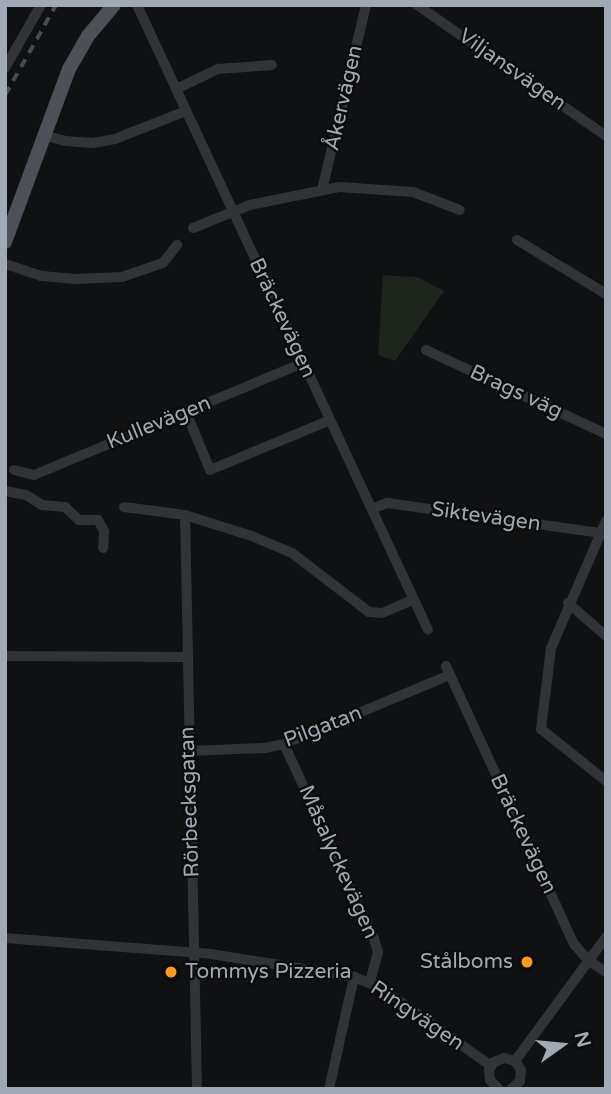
<!DOCTYPE html>
<html>
<head>
<meta charset="utf-8">
<style>
  body { margin:0 }
  #map { position:relative; width:611px; height:1094px; overflow:hidden; background:#101112; font-family:"Varela Round",sans-serif }
  div>[style] { position:absolute }
  [style*='--x'] { left:calc(var(--x)*1px); top:calc(var(--y)*1px); width:calc(var(--w)*1px); rotate:calc(var(--a)*1deg) }
  .green>* { inset:0; background:#1d251d }
  .minor>* { height:10px; margin:-5px; padding:0 5px; transform-origin:5px; border-radius:5px; background:#313337 }
  .major>* { height:14px; margin:-7px; padding:0 7px; transform-origin:7px; border-radius:7px; background:#4d5057 }
  .rail>* { height:3.5px; margin-top:-1.75px; transform-origin:0; background:repeating-linear-gradient(90deg,#484b51 0 9px,transparent 0 16px) }
  .dots>* { width:19px; height:19px; translate:-50% -50%; box-sizing:border-box; border:4px solid #0c0c0d; border-radius:50% }
  span { translate:-50% -50%; white-space:nowrap; text-align:center; line-height:1.15; -webkit-text-stroke:5px #0c0c0d; paint-order:stroke }
  .street-label { font-size:21px; color:#a1a9b4 }
  .poi-label { font-size:21px; color:#a1a9b4 }
  .right { translate:-100% -50%; text-align:right }
  .left { translate:0 -50%; text-align:left }
  .frame { position:absolute; inset:0; border:7px solid #a1a9b4; pointer-events:none }
  .north { position:absolute; left:527px; top:1010px; width:70px; height:70px; -webkit-text-stroke:5px #0c0c0d; paint-order:stroke; rotate:75deg; font-size:19px; font-weight:700; line-height:28px; text-align:center; color:#a1a9b4 }
  .north::after { content:''; display:block; margin:auto; width:24px; height:32px; background:#a1a9b4; clip-path:polygon(50% 0,100% 100%,50% 72%,0 100%) }
</style>
</head>
<body>
<div id="map">
  <div class="green">
    <i style="clip-path:polygon(383px 275px,417px 277px,444px 291px,395px 361px,378px 355px)"></i>
  </div>
  <div class="minor">
    <i style="--x:137;--y:5;--w:689;--a:65.03"></i>
    <i style="--x:417;--y:5;--w:230;--a:34.7"></i>
    <i style="--x:5;--y:68;--w:73;--a:-60.3"></i>
    <i style="--x:176;--y:89;--w:47;--a:-25.5"></i>
    <i style="--x:218;--y:69;--w:54;--a:-4.2"></i>
    <i style="--x:43;--y:135;--w:23;--a:15"></i>
    <i style="--x:65;--y:141;--w:28;--a:4"></i>
    <i style="--x:93;--y:143;--w:22;--a:-10"></i>
    <i style="--x:115;--y:139;--w:76;--a:-21.5"></i>
    <i style="--x:322;--y:190;--w:190;--a:-76.6"></i>
    <i style="--x:193;--y:228;--w:61;--a:-22"></i>
    <i style="--x:250;--y:205;--w:91;--a:-11.4"></i>
    <i style="--x:339;--y:187;--w:74;--a:3.9"></i>
    <i style="--x:413;--y:192;--w:50;--a:21"></i>
    <i style="--x:517;--y:240;--w:104;--a:31.2"></i>
    <i style="--x:5;--y:264;--w:38;--a:18"></i>
    <i style="--x:41;--y:276;--w:35;--a:5"></i>
    <i style="--x:76;--y:279;--w:46;--a:-2.5"></i>
    <i style="--x:122;--y:277;--w:43;--a:-18.9"></i>
    <i style="--x:163;--y:263;--w:23;--a:-52"></i>
    <i style="--x:426;--y:350;--w:199;--a:25"></i>
    <i style="--x:186;--y:412;--w:63;--a:67.5"></i>
    <i style="--x:210;--y:470;--w:130;--a:-22.6"></i>
    <i style="--x:14;--y:470;--w:21;--a:14"></i>
    <i style="--x:34;--y:475;--w:291;--a:-22.6"></i>
    <i style="--x:5;--y:491;--w:21;--a:11"></i>
    <i style="--x:26;--y:495;--w:19;--a:32"></i>
    <i style="--x:42;--y:505;--w:23;--a:5"></i>
    <i style="--x:65;--y:507;--w:19;--a:43"></i>
    <i style="--x:79;--y:520;--w:19;--a:0"></i>
    <i style="--x:98;--y:520;--w:13;--a:61"></i>
    <i style="--x:104;--y:531;--w:17;--a:93"></i>
    <i style="--x:124;--y:507;--w:62;--a:7.5"></i>
    <i style="--x:185;--y:515;--w:70;--a:17.4"></i>
    <i style="--x:252;--y:536;--w:43;--a:23"></i>
    <i style="--x:292;--y:553;--w:97;--a:37.5"></i>
    <i style="--x:369;--y:612;--w:13;--a:4"></i>
    <i style="--x:382;--y:613;--w:34;--a:-23"></i>
    <i style="--x:372;--y:509;--w:16;--a:-22"></i>
    <i style="--x:387;--y:503;--w:215;--a:8"></i>
    <i style="--x:185;--y:515;--w:574;--a:88.8"></i>
    <i style="--x:606;--y:521;--w:138;--a:113.4"></i>
    <i style="--x:551;--y:648;--w:82;--a:97"></i>
    <i style="--x:541;--y:729;--w:83;--a:38.7"></i>
    <i style="--x:568;--y:603;--w:50;--a:41"></i>
    <i style="--x:5;--y:656;--w:181;--a:0.3"></i>
    <i style="--x:446;--y:666;--w:306;--a:65.3"></i>
    <i style="--x:574;--y:944;--w:21;--a:49"></i>
    <i style="--x:588;--y:960;--w:22;--a:34"></i>
    <i style="--x:284;--y:744;--w:215;--a:65.2"></i>
    <i style="--x:374;--y:939;--w:14;--a:73"></i>
    <i style="--x:378;--y:952;--w:31;--a:105"></i>
    <i style="--x:189;--y:751;--w:76;--a:-2.3"></i>
    <i style="--x:265;--y:748;--w:19;--a:-12"></i>
    <i style="--x:284;--y:744;--w:180;--a:-22.6"></i>
    <i style="--x:5;--y:938;--w:207;--a:4.4"></i>
    <i style="--x:211;--y:954;--w:145;--a:9.1"></i>
    <i style="--x:354;--y:977;--w:29;--a:22"></i>
    <i style="--x:381;--y:988;--w:135;--a:35.3"></i>
    <i style="--x:515;--y:1061;--w:154;--a:-53.7"></i>
    <i style="--x:329;--y:1089;--w:115;--a:-77.4"></i>
    <i style="--x:499;--y:1089;--w:13;--a:-135"></i>
    <i style="--x:490;--y:1080;--w:10;--a:-96"></i>
    <i style="--x:489;--y:1070;--w:9;--a:-58"></i>
    <i style="--x:494;--y:1062;--w:11;--a:-22"></i>
    <i style="--x:504;--y:1058;--w:11;--a:15"></i>
    <i style="--x:515;--y:1061;--w:11;--a:56"></i>
    <i style="--x:521;--y:1070;--w:11;--a:95"></i>
    <i style="--x:520;--y:1081;--w:12;--a:138"></i>
  </div>
  <div class="major">
    <i style="--x:5;--y:242;--w:184;--a:-69.7"></i>
    <i style="--x:69;--y:69;--w:38;--a:-60"></i>
    <i style="--x:88;--y:36;--w:40;--a:-50"></i>
  </div>
  <div class="rail">
    <i style="--x:5;--y:95;--w:103;--a:-60.5"></i>
  </div>
  <div class="dots">
    <i style="left:527px;top:962px;background:#ff9a1c"></i>
    <i style="left:171px;top:972px;background:#ff9a1c"></i>
  </div>
  <div class="street-label">
    <span style="left:512px;top:70px;rotate:35deg">Viljansvägen</span>
    <span style="left:344px;top:98px;rotate:-77deg">Åkervägen</span>
    <span style="left:282px;top:318px;rotate:65deg">Bräckevägen</span>
    <span style="left:516px;top:392px;rotate:25deg">Brags väg</span>
    <span style="left:159px;top:423px;rotate:-22deg">Kullevägen</span>
    <span style="left:486px;top:517px;rotate:8deg">Siktevägen</span>
    <span style="left:323px;top:727px;rotate:-21deg">Pilgatan</span>
    <span style="left:190px;top:802px;rotate:-92deg">Rörbecksgatan</span>
    <span style="left:523px;top:834px;rotate:65deg">Bräckevägen</span>
    <span style="left:338px;top:862px;rotate:66deg">Måsalyckevägen</span>
    <span style="left:417px;top:1016px;rotate:34deg">Ringvägen</span>
  </div>
  <div class="poi-label">
    <span class="right" style="left:513px;top:962px">Stålboms</span>
    <span class="left" style="left:185px;top:972px">Tommys Pizzeria</span>
  </div>
  <div class="frame"></div>
  <div class="north">N</div>
</div>
</body>
</html>
